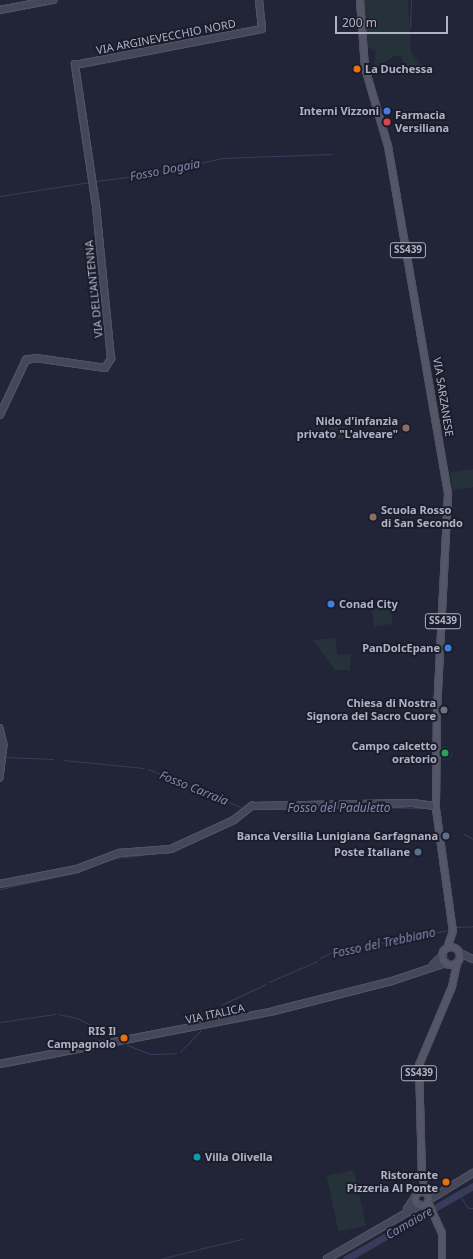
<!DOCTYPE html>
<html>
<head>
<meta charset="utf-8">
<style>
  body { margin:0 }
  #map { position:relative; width:473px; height:1259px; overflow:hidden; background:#222537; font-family:"Noto Sans",sans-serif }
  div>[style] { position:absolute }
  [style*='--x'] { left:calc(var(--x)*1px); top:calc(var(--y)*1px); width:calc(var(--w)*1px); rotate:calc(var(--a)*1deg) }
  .green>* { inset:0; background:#253239; transform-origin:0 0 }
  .round { border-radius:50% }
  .stream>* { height:1px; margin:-0.5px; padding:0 0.5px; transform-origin:0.5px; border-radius:0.5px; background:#373c5d }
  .river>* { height:7px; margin:-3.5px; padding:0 3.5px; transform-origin:3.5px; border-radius:3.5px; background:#373c5d }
  .roads { filter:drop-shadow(1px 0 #505262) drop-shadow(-1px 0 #505262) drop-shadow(0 1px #505262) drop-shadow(0 -1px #505262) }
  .secondary>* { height:5.5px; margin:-2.75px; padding:0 2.75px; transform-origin:2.75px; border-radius:2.75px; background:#44465a }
  .primary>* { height:6px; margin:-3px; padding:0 3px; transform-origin:3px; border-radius:3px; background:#545667 }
  .primary>.ring { margin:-3px; padding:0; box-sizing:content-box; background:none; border:6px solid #545667; border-radius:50% }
  .dots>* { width:11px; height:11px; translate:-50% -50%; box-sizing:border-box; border:2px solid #1b1d2c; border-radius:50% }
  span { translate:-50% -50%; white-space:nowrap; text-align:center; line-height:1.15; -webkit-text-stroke:4px #1b1d2c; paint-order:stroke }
  .shield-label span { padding:1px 3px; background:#1b1d2c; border:1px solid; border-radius:3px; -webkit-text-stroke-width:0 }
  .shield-label { font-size:10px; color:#b0b2c4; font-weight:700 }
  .street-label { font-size:11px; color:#b0b2c4 }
  .poi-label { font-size:11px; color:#b0b2c4; font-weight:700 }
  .left { translate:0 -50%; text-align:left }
  .right { translate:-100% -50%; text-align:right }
  .water-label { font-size:12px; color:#8188af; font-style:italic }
  .scale { position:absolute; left:335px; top:16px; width:113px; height:18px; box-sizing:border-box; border:2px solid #b0b2c4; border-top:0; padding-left:5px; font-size:12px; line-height:14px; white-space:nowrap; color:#b0b2c4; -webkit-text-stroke:3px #1b1d2c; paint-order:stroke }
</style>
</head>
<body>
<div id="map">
  <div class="green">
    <i style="clip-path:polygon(361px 0,408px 0,411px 53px,429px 74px,403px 68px,403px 58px,396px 55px,373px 70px,376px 51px,365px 47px)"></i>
    <i style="clip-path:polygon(346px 424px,345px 439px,329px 439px,329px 427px,344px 427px)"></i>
    <i style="clip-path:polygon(473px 469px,473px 487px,453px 490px,450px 473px)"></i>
    <i style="left:390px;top:605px;width:19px;height:19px;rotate:81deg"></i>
    <i style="clip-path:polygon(336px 638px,337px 655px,351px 654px,350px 670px,335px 670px,313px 640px)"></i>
    <i class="round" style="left:438px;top:746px;width:14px;height:14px"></i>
    <i style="left:354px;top:1170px;width:57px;height:28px;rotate:78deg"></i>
  </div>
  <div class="stream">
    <i style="--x:410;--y:28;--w:28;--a:-88"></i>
    <i style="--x:95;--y:181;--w:56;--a:-7.1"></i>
    <i style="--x:151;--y:174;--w:73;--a:-12.7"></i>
    <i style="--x:222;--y:158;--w:110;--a:-2.1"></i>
    <i style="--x:0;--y:196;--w:91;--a:-8.8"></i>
    <i style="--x:5;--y:757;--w:48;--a:2.4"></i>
    <i style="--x:63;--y:760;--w:81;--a:5.6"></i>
    <i style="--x:148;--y:769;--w:100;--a:22.4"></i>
    <i style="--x:370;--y:807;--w:51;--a:1.1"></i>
    <i style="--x:270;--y:808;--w:56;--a:-1"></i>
    <i style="--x:235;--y:822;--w:16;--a:-38"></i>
    <i style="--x:464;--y:834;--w:10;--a:29"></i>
    <i style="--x:110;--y:859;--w:63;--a:-7.4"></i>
    <i style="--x:0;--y:889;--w:76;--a:-12.2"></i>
    <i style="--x:74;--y:873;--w:26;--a:-21"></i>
    <i style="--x:456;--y:927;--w:17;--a:-3"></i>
    <i style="--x:320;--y:958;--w:13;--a:-27"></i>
    <i style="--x:332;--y:952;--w:119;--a:-10.6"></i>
    <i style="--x:269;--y:982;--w:52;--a:-23.6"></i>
    <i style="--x:58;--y:1014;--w:19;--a:12"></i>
    <i style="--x:77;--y:1018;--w:44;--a:27.1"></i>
    <i style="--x:209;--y:1021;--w:22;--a:-51"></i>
    <i style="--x:223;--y:1004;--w:47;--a:-24.9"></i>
    <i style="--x:0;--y:1022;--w:56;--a:-8.3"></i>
    <i style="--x:127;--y:1045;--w:26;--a:21"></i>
    <i style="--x:151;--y:1054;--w:25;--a:-2"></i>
    <i style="--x:180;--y:1052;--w:30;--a:-46"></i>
    <i style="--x:459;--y:1194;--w:17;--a:57"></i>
    <i style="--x:468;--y:1208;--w:5;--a:0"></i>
    <i style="--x:199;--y:1249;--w:44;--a:-13.1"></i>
    <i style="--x:160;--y:1259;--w:38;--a:-14"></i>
  </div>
  <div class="river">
    <i style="--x:346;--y:1259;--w:146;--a:-29.9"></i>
  </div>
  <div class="roads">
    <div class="secondary">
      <i style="--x:0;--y:10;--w:54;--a:-10.7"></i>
      <i style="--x:0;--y:415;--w:61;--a:-64.7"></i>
      <i style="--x:26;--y:360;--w:10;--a:-11"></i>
      <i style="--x:36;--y:358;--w:70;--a:8.2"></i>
      <i style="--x:105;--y:368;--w:11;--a:-56"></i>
      <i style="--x:111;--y:359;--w:154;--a:-95.6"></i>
      <i style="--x:96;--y:206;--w:143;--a:-98.5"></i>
      <i style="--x:75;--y:65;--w:190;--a:-10.9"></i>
      <i style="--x:262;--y:29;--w:29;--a:-96"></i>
      <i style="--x:0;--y:728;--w:17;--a:77"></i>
      <i style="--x:4;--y:745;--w:33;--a:97"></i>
      <i style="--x:0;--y:884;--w:78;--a:-11"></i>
      <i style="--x:77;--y:869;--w:45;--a:-20.9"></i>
      <i style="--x:119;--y:853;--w:52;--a:-4.4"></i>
      <i style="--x:171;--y:849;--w:69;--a:-24.7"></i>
      <i style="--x:234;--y:820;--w:23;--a:-38"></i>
      <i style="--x:252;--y:806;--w:161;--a:-1.1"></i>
      <i style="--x:413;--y:803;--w:21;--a:8"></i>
      <i style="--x:460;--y:953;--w:14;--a:25"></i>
      <i style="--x:433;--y:965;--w:14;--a:-45"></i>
      <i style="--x:0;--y:1064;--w:279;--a:-10.9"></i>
      <i style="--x:274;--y:1011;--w:119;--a:-14.2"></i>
      <i style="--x:389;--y:982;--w:60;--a:-18.4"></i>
      <i style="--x:429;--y:1200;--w:52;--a:-31.5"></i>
      <i style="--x:407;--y:1209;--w:14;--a:-56"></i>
      <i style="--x:327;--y:1259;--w:108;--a:-30.1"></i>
    </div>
    <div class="primary">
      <i style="--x:360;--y:0;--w:68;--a:85.8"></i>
      <i style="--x:365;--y:68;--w:81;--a:73.6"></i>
      <i style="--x:388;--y:146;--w:353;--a:80.2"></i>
      <i style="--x:448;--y:494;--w:215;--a:92.9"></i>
      <i style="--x:437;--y:709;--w:95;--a:90.6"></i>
      <i style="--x:436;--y:809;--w:123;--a:82.1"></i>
      <i style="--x:453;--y:931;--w:18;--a:109"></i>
      <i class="ring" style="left:442px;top:947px;width:12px;height:12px"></i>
      <i class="ring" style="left:415px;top:1192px;width:8px;height:8px"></i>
      <i style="--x:427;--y:1193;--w:17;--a:-107"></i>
      <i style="--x:422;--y:1177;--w:112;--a:-91.5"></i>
      <i style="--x:419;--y:1065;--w:85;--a:-67.1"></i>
      <i style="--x:452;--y:987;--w:25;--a:-78"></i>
      <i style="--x:428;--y:1202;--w:34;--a:66"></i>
      <i style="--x:442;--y:1233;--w:26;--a:90"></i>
    </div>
  </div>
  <div class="dots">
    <i style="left:357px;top:69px;background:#e8710a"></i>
    <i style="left:387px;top:111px;background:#3f7fe0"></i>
    <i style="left:387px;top:122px;background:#e0444e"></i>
    <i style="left:406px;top:428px;background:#8d6e63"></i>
    <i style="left:373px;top:517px;background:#8d6e63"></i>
    <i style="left:331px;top:604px;background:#3f7fe0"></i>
    <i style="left:448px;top:648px;background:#3f7fe0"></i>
    <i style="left:444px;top:710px;background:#6b7280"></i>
    <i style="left:445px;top:753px;background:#2e9e5b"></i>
    <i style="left:446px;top:836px;background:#5c6f8a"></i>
    <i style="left:418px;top:852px;background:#5c6f8a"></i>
    <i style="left:124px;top:1038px;background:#e8710a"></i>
    <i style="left:197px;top:1157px;background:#0f9aa8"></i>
    <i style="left:446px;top:1182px;background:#e8710a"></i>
  </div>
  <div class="shield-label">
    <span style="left:408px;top:250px">SS439</span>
    <span style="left:443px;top:621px">SS439</span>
    <span style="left:419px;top:1073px">SS439</span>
  </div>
  <div class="street-label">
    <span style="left:166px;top:37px;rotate:-11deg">VIA ARGINEVECCHIO NORD</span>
    <span style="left:94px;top:289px;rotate:-96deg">VIA DELL'ANTENNA</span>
    <span style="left:443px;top:397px;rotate:81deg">VIA SARZANESE</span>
    <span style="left:215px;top:1014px;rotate:-12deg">VIA ITALICA</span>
  </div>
  <div class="poi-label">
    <span class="left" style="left:365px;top:69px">La Duchessa</span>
    <span class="right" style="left:379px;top:111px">Interni Vizzoni</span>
    <span class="left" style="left:395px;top:122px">Farmacia<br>Versiliana</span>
    <span class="right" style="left:398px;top:428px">Nido d'infanzia<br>privato "L'alveare"</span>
    <span class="left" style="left:381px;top:517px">Scuola Rosso<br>di San Secondo</span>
    <span class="left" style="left:339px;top:604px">Conad City</span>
    <span class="right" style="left:440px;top:648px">PanDolcEpane</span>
    <span class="right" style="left:436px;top:710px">Chiesa di Nostra<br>Signora del Sacro Cuore</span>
    <span class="right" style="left:437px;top:753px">Campo calcetto<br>oratorio</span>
    <span class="right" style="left:438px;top:836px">Banca Versilia Lunigiana Garfagnana</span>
    <span class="right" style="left:410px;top:852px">Poste Italiane</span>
    <span class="right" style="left:116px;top:1038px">RIS Il<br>Campagnolo</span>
    <span class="left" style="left:205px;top:1157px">Villa Olivella</span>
    <span class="right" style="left:438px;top:1182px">Ristorante<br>Pizzeria Al Ponte</span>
  </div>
  <div class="water-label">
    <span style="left:165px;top:170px;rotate:-11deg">Fosso Dogaia</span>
    <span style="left:194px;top:788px;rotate:22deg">Fosso Carraia</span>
    <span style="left:339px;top:808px">Fosso del Paduletto</span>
    <span style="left:384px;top:943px;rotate:-12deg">Fosso del Trebbiano</span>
    <span style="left:409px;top:1223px;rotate:-30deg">Camaiore</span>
  </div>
  <div class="scale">200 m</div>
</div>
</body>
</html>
